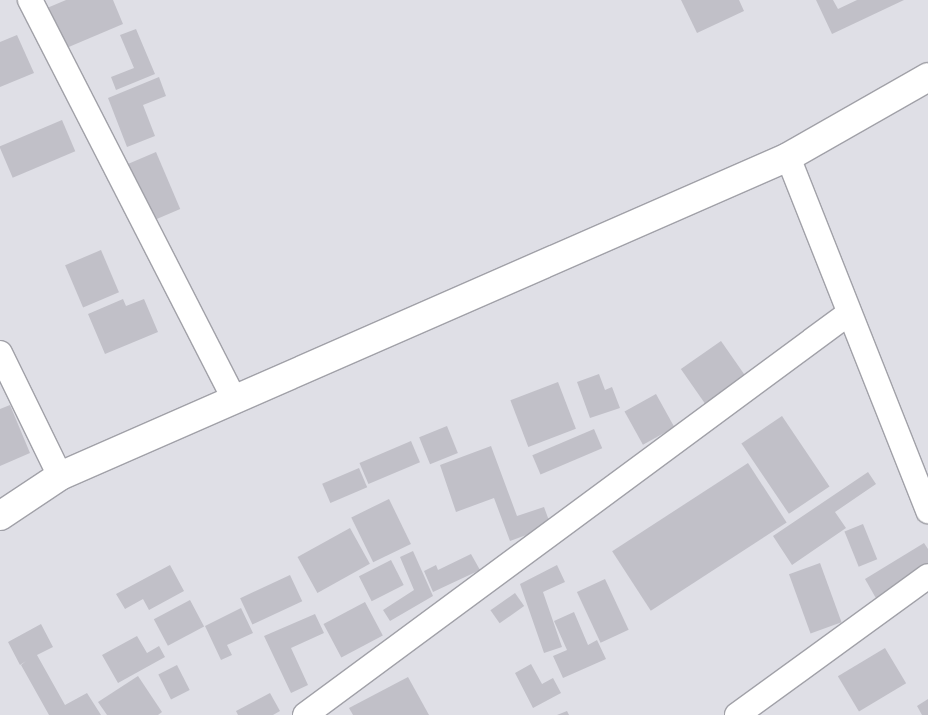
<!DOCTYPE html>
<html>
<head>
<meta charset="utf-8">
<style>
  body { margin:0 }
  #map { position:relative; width:928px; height:715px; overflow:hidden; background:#dfdfe6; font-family:Signika,sans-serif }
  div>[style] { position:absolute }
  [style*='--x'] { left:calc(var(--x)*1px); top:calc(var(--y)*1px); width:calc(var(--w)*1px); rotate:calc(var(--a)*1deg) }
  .building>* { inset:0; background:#c1c0c8; transform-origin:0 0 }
  .roads { filter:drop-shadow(1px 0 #a1a1a8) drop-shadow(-1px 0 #a1a1a8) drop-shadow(0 1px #a1a1a8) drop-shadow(0 -1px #a1a1a8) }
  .minor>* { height:24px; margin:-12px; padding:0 12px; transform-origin:12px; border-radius:12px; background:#fff }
  .tertiary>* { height:28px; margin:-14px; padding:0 14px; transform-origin:14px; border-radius:14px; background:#fff }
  span { translate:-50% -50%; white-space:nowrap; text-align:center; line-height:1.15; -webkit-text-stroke:4.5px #fff; paint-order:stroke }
</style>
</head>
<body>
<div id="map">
  <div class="building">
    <i style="clip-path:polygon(66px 0,113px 0,123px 24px,64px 49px,47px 8px)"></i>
    <i style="clip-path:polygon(681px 0,739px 0,744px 11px,697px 33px)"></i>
    <i style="clip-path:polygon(816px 0,833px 0,838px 9px,857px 0,904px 0,832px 34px)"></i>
    <i style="clip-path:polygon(136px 29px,155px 74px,116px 90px,111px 77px,134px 68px,120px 35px)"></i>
    <i style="clip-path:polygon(17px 35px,34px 73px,0 87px,0 42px)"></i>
    <i style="clip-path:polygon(159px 77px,166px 96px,143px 105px,155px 136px,127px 147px,108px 98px)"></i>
    <i style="left:62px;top:120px;width:34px;height:68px;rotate:67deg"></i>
    <i style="left:156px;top:152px;width:62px;height:35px;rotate:67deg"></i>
    <i style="left:101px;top:250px;width:46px;height:39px;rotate:67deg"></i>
    <i style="clip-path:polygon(123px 299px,126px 306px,144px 299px,158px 332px,105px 354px,88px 314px)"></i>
    <i style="left:721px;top:341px;width:49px;height:49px;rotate:55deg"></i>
    <i style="clip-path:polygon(599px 374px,605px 390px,612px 387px,620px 408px,590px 418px,577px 382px)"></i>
    <i style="left:558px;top:382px;width:50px;height:51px;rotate:69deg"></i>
    <i style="left:656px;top:394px;width:38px;height:36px;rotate:61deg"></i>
    <i style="clip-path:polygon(10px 405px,30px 453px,0 466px,0 409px)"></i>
    <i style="left:782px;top:416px;width:85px;height:49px;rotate:56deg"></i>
    <i style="left:447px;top:426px;width:29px;height:30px;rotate:68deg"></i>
    <i style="left:594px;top:429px;width:21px;height:67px;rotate:67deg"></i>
    <i style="left:411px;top:441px;width:23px;height:56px;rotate:67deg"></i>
    <i style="clip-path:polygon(491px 446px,517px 516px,544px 507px,551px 526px,510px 541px,494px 498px,456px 512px,440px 465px)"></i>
    <i style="left:748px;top:463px;width:71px;height:162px;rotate:57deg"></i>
    <i style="left:359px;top:468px;width:21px;height:40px;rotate:67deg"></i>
    <i style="clip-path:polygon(868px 472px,876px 484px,835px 512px,846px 528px,792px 565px,773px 536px)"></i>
    <i style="left:389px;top:499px;width:50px;height:42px;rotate:64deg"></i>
    <i style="left:863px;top:524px;width:38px;height:20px;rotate:68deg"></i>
    <i style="left:350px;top:528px;width:41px;height:60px;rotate:61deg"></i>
    <i style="clip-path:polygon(924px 543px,928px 549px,928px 569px,877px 600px,865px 579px)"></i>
    <i style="clip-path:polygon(413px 551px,433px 596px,390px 621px,383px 610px,414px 590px,400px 557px)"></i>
    <i style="clip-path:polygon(471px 554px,480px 570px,433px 592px,424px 571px,436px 565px,438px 570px)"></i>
    <i style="left:391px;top:560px;width:28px;height:36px;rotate:63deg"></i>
    <i style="left:820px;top:563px;width:63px;height:33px;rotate:70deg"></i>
    <i style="clip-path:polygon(170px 565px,184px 591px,149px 610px,143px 599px,125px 609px,116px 594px)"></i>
    <i style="clip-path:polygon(557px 565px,565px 582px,543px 592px,562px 647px,544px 653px,520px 584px)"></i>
    <i style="left:290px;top:575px;width:29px;height:55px;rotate:65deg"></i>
    <i style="left:605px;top:579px;width:56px;height:31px;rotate:65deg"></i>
    <i style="left:515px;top:593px;width:16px;height:30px;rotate:55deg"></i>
    <i style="left:190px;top:600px;width:30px;height:41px;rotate:62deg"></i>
    <i style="left:365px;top:602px;width:38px;height:47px;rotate:62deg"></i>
    <i style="clip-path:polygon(241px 608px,253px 633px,227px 645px,232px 655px,221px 660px,205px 626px)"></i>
    <i style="clip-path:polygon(574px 612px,588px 645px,597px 640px,606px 659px,563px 678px,553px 656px,567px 650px,554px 621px)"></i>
    <i style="clip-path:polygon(315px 614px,324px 633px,291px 648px,308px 685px,291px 693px,264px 636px)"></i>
    <i style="clip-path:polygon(41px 624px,53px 647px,37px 655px,65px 705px,87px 693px,101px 715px,49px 715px,21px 665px,26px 661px,20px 665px,8px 642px)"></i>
    <i style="clip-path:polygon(137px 636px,147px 653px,159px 646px,165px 657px,118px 683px,102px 655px)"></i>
    <i style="left:885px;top:648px;width:41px;height:55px;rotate:59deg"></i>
    <i style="clip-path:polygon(531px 664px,542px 684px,553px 678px,561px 693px,533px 708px,515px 673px)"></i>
    <i style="left:177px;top:665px;width:28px;height:21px;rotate:63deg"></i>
    <i style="clip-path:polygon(138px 676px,162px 712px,158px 715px,107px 715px,98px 702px)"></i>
    <i style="clip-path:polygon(408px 677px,429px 715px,353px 715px,349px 708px)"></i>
    <i style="clip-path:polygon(270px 693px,280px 711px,273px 715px,238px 715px,236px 711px)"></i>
    <i style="clip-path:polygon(928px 699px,928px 715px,922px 715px,917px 706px)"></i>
    <i style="clip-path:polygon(567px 711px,569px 715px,557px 715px)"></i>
  </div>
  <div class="roads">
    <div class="minor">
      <i style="--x:30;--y:0;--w:449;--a:62.9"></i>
      <i style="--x:788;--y:157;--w:381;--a:68.4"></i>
      <i style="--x:0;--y:353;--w:137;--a:64"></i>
      <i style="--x:305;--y:715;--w:676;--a:-36.46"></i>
      <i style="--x:737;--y:715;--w:236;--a:-36"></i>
    </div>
    <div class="tertiary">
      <i style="--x:0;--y:516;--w:72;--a:-33.7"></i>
      <i style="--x:60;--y:476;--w:795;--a:-23.66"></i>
      <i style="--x:788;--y:157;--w:161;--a:-29.7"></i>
    </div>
  </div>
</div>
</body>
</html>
